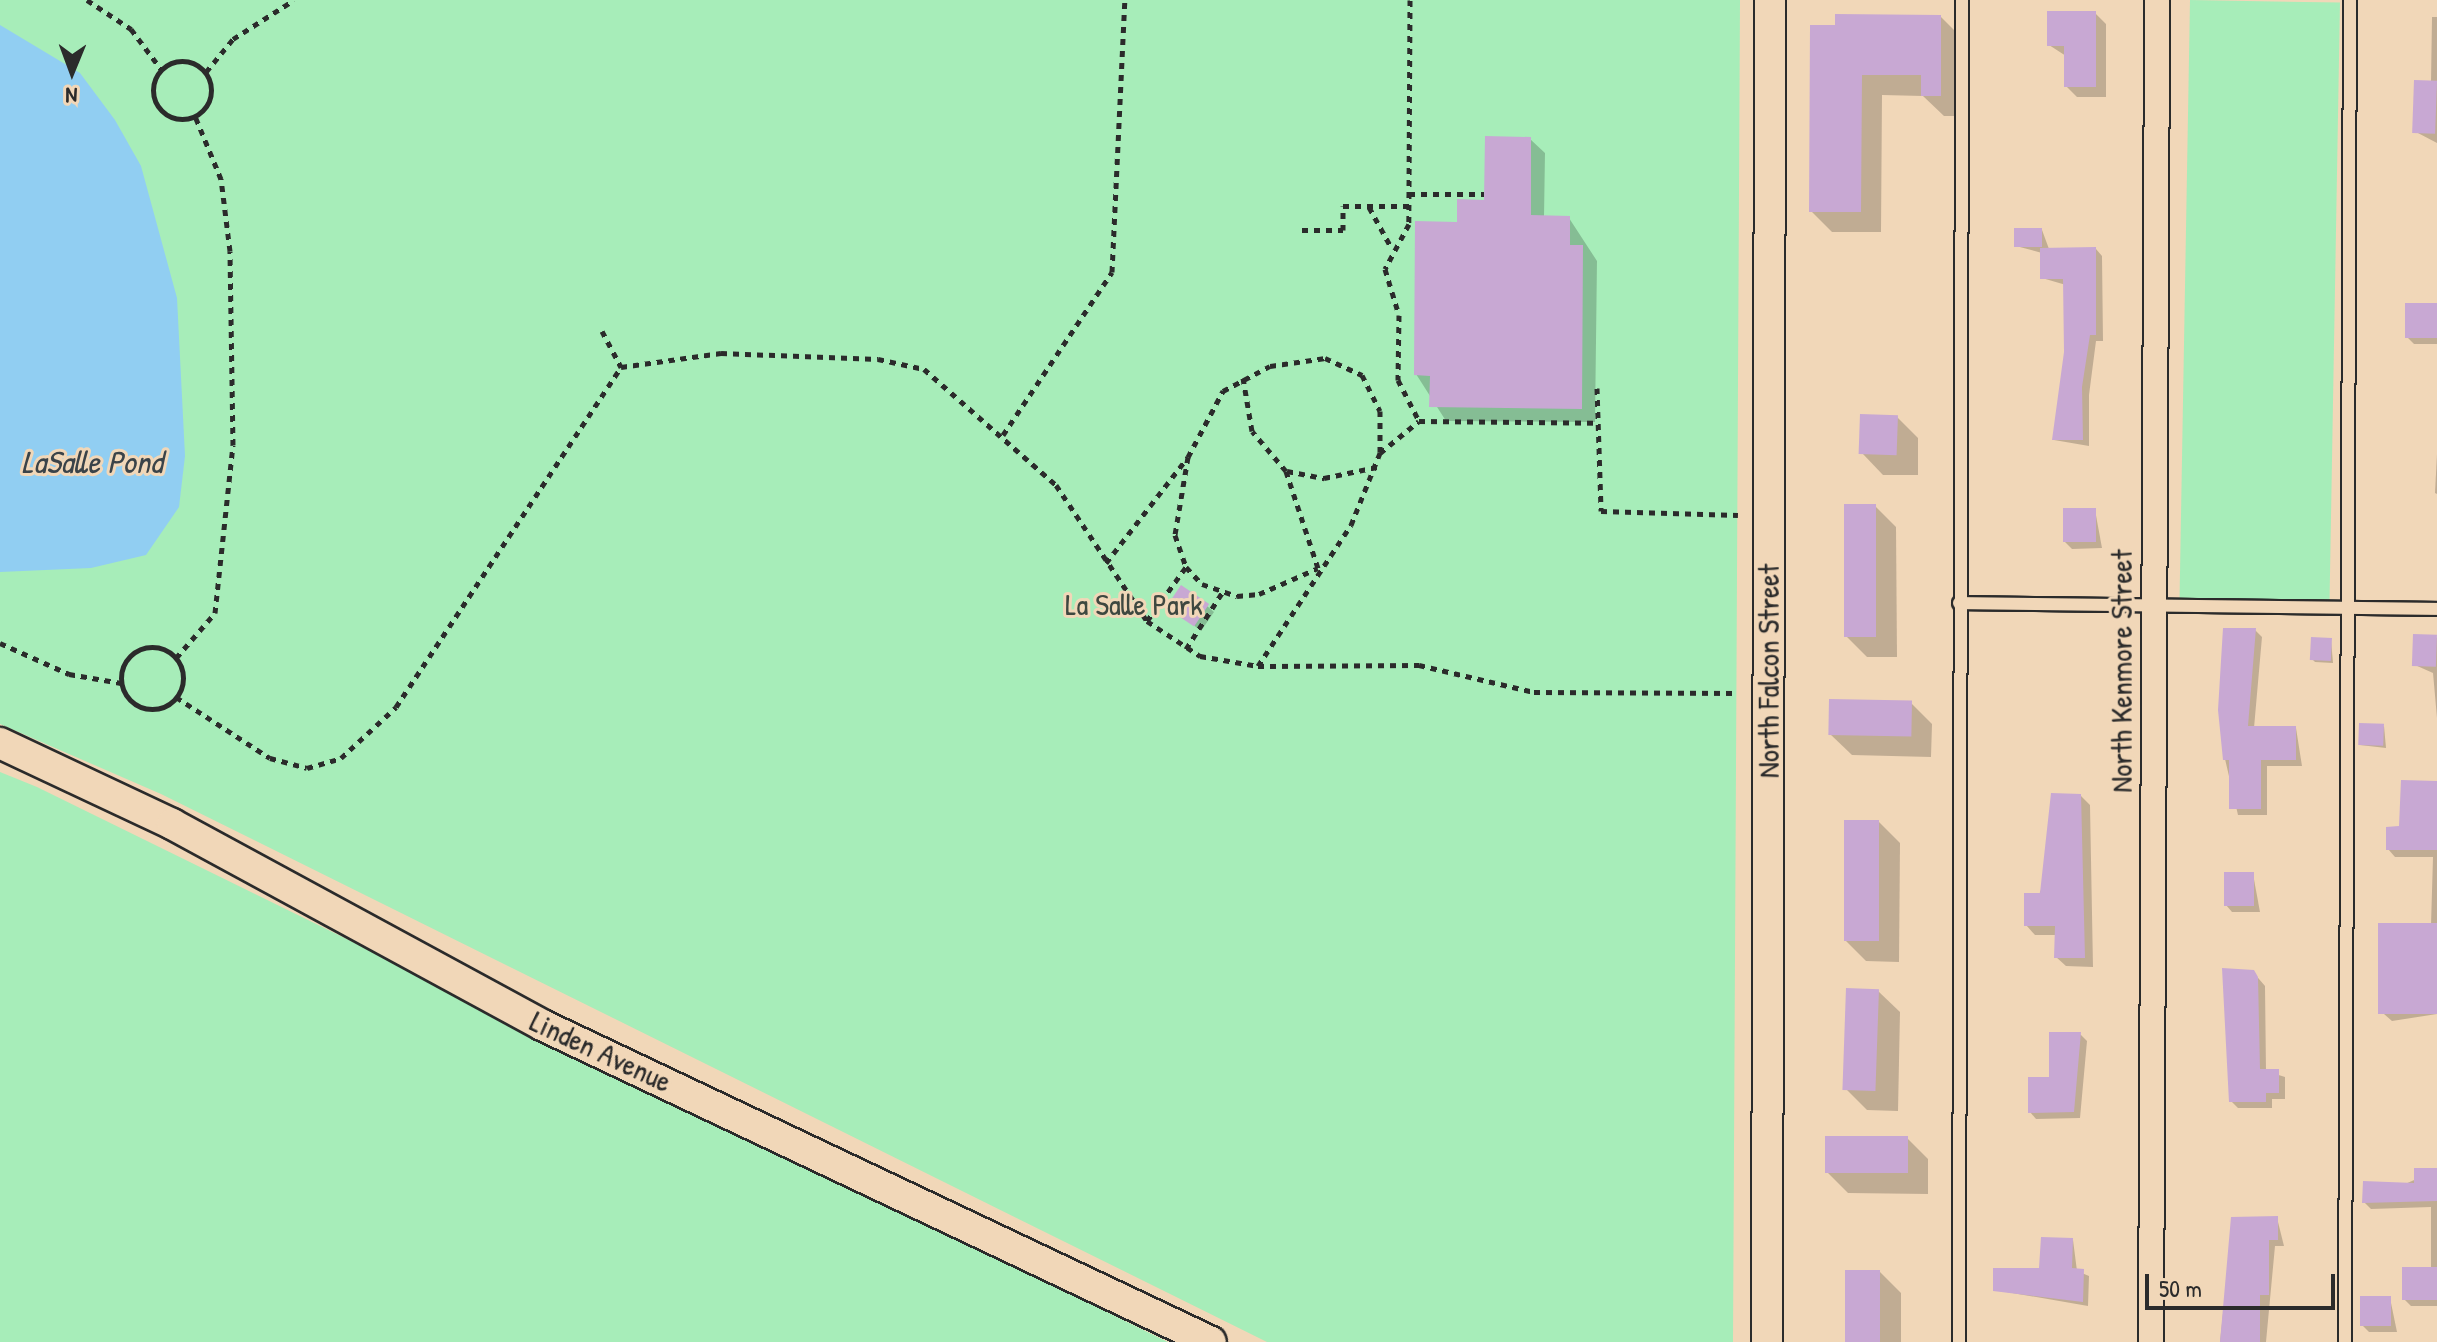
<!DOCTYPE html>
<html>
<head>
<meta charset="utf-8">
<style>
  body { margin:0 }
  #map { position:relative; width:2437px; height:1342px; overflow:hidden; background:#f1d7b8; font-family:"Patrick Hand",sans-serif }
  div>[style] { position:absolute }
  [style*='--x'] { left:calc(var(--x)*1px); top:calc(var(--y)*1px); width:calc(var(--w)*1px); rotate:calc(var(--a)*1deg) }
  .green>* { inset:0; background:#a7edb9; transform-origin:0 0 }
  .water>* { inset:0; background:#91cef2 }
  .shadow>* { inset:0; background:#0003 }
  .building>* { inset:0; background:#c8a8d3; transform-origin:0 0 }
  .path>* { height:5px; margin-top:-2.5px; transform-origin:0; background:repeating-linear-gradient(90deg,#2b2b2b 0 6px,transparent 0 12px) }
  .path>.ring { margin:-2.5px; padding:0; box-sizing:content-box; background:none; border:5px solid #2b2b2b; border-radius:50% }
  .roads { filter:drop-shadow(2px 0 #2b2b2b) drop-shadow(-2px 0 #2b2b2b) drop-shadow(0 2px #2b2b2b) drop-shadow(0 -2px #2b2b2b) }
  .service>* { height:12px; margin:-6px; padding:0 6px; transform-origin:6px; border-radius:6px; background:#f1d7b8 }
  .minor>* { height:24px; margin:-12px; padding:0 12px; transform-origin:12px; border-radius:12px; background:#f1d7b8 }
  .tertiary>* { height:30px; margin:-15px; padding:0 15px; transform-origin:15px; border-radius:15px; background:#f1d7b8 }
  span { translate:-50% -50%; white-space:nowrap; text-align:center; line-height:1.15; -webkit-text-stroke:6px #f1d7b8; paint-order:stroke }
  .park-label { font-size:30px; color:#3e4840 }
  .street-label { font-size:30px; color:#2b2b2b }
  .water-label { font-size:32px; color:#3a4349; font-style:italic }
  .north { position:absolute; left:32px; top:32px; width:80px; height:80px; -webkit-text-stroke:6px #f1d7b8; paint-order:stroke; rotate:181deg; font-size:22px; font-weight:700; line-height:32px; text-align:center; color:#2b2b2b }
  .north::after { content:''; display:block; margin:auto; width:28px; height:36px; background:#2b2b2b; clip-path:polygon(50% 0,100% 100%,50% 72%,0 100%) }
  .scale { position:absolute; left:2145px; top:1274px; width:190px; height:36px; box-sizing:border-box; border:4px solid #2b2b2b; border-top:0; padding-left:10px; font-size:24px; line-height:28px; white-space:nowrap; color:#2b2b2b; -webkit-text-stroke:6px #f1d7b8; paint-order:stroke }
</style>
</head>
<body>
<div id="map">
  <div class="green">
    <i style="clip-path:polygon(0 0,1740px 0,1733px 1342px,1267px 1342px,161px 794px,0 724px)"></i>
    <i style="left:2190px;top:0;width:150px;height:602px;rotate:1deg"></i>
    <i style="clip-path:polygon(0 772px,37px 787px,1168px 1342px,0 1342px)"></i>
  </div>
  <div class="water">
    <i style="clip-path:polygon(0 25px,80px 73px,115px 120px,141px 166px,177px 298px,185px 456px,179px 507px,146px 555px,91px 568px,0 572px)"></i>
  </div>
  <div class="shadow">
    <i style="clip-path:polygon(2095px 13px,2106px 24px,2106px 97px,2077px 97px,2066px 86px,2066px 56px,2049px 45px)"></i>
    <i style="clip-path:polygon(1941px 17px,1962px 38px,1962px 116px,1944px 116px,1923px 96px,1882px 95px,1881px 232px,1832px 232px,1811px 211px,1812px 27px)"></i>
    <i style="clip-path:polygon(2432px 17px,2437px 17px,2437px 143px,2416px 132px,2431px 82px)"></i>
    <i style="clip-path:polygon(1530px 139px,1545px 153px,1544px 217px,1569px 218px,1597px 261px,1595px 422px,1446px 421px,1416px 374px,1459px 224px,1486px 202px)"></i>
    <i style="clip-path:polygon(2042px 230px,2049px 249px,2096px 249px,2102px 256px,2103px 341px,2096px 341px,2089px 395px,2089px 446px,2054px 440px,2066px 352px,2066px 285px,2042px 278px,2042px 253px,2016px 246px)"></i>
    <i style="clip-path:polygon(2437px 305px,2437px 344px,2414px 344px,2407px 337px)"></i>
    <i style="clip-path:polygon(1897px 417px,1918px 438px,1918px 475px,1883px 475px,1862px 453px)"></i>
    <i style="clip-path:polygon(2437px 454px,2437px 494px,2435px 493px)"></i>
    <i style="clip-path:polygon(1875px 506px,1896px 527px,1897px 657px,1867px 657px,1846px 636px)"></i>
    <i style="clip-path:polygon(2095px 510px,2102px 548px,2072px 549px,2065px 542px)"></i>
    <i style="clip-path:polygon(1169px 606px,1207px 606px,1214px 612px,1201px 631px)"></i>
    <i style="clip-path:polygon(2255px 630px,2262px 637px,2254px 728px,2296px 728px,2302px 766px,2267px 766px,2267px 815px,2238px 815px,2225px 759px)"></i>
    <i style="clip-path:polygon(2437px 637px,2437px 718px,2433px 673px,2415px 665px)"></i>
    <i style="clip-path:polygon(2331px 640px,2333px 663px,2315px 662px,2312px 659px)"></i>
    <i style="clip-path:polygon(1911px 703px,1932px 724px,1931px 757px,1852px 755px,1830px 734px)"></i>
    <i style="clip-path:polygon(2384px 726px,2386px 748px,2360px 745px)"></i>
    <i style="clip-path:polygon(2437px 783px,2437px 1014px,2392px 1021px,2384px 1014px,2431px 925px,2433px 857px,2395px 857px,2388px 849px)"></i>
    <i style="clip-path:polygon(2081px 796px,2090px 805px,2093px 967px,2066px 966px,2056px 957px,2057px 935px,2035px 935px,2026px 925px)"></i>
    <i style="clip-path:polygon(1879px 822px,1900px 843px,1899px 962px,1866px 961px,1845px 940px)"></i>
    <i style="clip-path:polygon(2253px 874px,2260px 912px,2232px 912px,2226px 905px)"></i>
    <i style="clip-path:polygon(2253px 972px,2265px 986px,2266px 1071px,2285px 1077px,2285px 1099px,2272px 1099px,2272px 1108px,2238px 1108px,2231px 1101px)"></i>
    <i style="clip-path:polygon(1878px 991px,1900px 1012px,1898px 1111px,1867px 1110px,1846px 1089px)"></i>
    <i style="clip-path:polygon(2080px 1034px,2087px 1041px,2080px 1118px,2036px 1119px,2030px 1112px)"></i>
    <i style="clip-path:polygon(1907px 1138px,1928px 1159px,1928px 1194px,1848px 1193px,1827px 1172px)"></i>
    <i style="clip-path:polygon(2437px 1170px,2437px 1306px,2411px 1306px,2404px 1299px,2431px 1269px,2431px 1207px,2371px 1209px,2364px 1202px)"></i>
    <i style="clip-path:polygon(2277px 1218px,2284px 1246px,2275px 1246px,2266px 1342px,2220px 1342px,2228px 1266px)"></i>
    <i style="clip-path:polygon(2073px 1240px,2077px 1271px,2089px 1276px,2088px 1306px,1995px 1290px,2041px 1270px)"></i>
    <i style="clip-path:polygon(1880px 1272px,1901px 1293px,1901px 1342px,1847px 1342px)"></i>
    <i style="clip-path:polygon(2390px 1298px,2397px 1332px,2369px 1332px,2362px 1325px)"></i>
  </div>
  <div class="building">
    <i style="clip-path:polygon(2047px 11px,2096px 11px,2096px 87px,2064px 87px,2064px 46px,2047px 46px)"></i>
    <i style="clip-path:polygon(1835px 14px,1941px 15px,1941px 96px,1921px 96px,1921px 75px,1862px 75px,1861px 212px,1809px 212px,1810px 25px,1835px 25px)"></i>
    <i style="left:2414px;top:80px;width:23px;height:53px;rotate:2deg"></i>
    <i style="clip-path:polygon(1485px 136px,1531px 137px,1531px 215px,1570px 216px,1570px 245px,1583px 245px,1582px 409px,1429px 407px,1430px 376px,1414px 375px,1415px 221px,1457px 222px,1457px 199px,1484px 200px)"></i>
    <i style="left:2014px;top:228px;width:28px;height:19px"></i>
    <i style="clip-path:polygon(2096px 247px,2096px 335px,2090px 335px,2082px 387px,2083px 440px,2052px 440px,2064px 352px,2063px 279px,2040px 279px,2040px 248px)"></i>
    <i style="left:2405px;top:303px;width:32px;height:35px"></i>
    <i style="left:1860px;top:414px;width:38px;height:40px;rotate:2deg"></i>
    <i style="left:1844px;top:504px;width:32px;height:133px"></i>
    <i style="left:2096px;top:508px;width:34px;height:33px;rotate:90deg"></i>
    <i style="left:1181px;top:585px;width:34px;height:27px;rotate:34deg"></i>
    <i style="clip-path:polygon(2223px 628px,2256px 628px,2248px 726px,2296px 726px,2296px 760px,2261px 760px,2261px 809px,2229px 809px,2229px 760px,2223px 760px,2218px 710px)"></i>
    <i style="left:2413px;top:634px;width:24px;height:32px;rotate:2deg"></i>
    <i style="left:2311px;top:637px;width:21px;height:23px;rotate:3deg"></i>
    <i style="left:1829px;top:699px;width:83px;height:36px;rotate:1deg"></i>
    <i style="left:2359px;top:723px;width:25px;height:22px;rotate:2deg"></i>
    <i style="clip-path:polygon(2401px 780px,2437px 781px,2437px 850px,2386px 850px,2386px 827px,2399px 826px)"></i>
    <i style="clip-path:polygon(2051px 793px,2081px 794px,2085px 958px,2054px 958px,2055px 926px,2024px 926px,2024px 893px,2040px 893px)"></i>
    <i style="left:1844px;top:820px;width:35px;height:121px"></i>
    <i style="left:2224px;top:872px;width:30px;height:34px"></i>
    <i style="left:2378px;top:923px;width:59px;height:91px"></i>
    <i style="clip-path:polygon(2222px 968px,2254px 970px,2258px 977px,2260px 1069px,2279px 1069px,2279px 1093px,2266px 1093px,2266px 1102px,2229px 1102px)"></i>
    <i style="left:1846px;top:988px;width:33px;height:102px;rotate:2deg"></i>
    <i style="clip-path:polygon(2049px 1032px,2081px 1032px,2074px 1112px,2028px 1113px,2028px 1077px,2049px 1077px)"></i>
    <i style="left:1825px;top:1136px;width:83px;height:37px"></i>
    <i style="clip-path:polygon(2414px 1168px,2437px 1168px,2437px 1201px,2362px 1203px,2363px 1181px,2414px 1183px)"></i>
    <i style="clip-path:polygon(2278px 1216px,2278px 1240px,2269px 1240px,2269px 1295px,2260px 1295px,2260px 1342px,2220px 1342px,2231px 1217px)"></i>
    <i style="clip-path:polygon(2041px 1237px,2073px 1238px,2072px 1268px,2084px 1269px,2083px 1302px,1993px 1291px,1993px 1268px,2039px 1268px)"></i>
    <i style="left:2437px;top:1267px;width:33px;height:35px;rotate:90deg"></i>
    <i style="left:1845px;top:1270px;width:35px;height:72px"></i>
    <i style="left:2360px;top:1296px;width:31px;height:30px"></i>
  </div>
  <div class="path">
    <i style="--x:87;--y:0;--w:53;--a:33.4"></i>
    <i style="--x:131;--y:29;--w:50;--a:53.1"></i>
    <i style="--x:1410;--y:0;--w:224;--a:90.3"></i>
    <i style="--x:1409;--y:224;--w:51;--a:118.1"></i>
    <i style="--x:1385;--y:269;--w:48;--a:73.1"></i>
    <i style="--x:1399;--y:315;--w:65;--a:90.9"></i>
    <i style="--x:1398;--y:380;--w:46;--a:62.9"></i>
    <i class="ring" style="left:153px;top:61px;width:53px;height:53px"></i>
    <i style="--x:206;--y:72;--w:43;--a:-50.7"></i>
    <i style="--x:233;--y:39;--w:72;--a:-32.6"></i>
    <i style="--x:1409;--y:194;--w:75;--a:0"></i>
    <i style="--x:1369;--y:207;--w:46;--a:61.2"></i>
    <i style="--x:1302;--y:230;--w:41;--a:0"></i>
    <i style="--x:1343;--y:230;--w:24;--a:-90"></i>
    <i style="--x:1343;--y:206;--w:66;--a:0"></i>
    <i style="--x:602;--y:331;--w:41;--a:62.2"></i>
    <i style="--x:1597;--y:388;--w:123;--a:88.1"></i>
    <i style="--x:1601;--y:511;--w:137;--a:1.7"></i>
    <i style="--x:1003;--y:435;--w:196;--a:-56.2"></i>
    <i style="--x:1112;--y:272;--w:272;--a:-87.3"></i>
    <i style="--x:1188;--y:457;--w:79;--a:99.5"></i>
    <i style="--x:1175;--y:535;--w:34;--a:71"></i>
    <i style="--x:1186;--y:567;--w:23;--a:47"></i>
    <i style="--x:1202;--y:584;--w:37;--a:19"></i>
    <i style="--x:1237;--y:596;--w:22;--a:-5"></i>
    <i style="--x:1259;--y:594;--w:64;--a:-23.8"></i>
    <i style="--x:1318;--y:568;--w:102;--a:-108.3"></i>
    <i style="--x:1286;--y:471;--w:52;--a:-130.4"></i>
    <i style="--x:1252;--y:431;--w:54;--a:-99.6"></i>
    <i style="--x:1287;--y:471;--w:38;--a:11"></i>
    <i style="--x:1324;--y:478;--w:54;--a:-11.7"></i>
    <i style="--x:1106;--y:563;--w:134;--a:-52.3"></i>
    <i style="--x:1188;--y:457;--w:75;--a:-62.1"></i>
    <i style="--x:1223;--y:391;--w:53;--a:-28"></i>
    <i style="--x:1270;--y:366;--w:56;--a:-8.3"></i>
    <i style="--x:1325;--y:358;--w:41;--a:24.7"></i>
    <i style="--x:1362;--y:375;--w:40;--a:63.4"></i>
    <i style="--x:1380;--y:411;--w:41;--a:90"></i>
    <i style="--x:1147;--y:621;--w:67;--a:-54.2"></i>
    <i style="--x:0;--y:643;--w:76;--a:24.2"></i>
    <i style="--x:69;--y:674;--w:53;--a:9.8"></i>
    <i class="ring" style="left:121px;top:647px;width:57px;height:57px"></i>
    <i style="--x:1186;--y:649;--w:67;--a:-57.3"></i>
    <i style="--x:176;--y:658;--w:60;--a:-49.1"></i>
    <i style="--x:215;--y:613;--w:169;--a:-83.9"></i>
    <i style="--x:233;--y:445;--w:194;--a:-90.9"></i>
    <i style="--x:230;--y:251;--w:73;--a:-97.1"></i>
    <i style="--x:221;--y:179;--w:68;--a:-112.4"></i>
    <i style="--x:1258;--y:666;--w:169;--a:-56.6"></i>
    <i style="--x:1351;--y:525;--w:78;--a:-68.1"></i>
    <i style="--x:1380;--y:453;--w:50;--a:-39.4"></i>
    <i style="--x:1419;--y:421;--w:178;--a:0.6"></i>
    <i style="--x:176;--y:697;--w:112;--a:33"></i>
    <i style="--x:270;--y:758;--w:38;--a:15"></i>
    <i style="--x:307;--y:768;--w:35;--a:-16"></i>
    <i style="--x:341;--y:758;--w:75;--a:-42.8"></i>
    <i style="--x:396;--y:707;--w:408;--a:-56.5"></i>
    <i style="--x:621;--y:367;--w:101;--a:-8"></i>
    <i style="--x:721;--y:353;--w:157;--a:2.2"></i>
    <i style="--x:878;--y:359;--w:47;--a:12.3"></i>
    <i style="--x:924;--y:369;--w:176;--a:41.3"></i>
    <i style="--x:1056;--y:485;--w:164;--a:56.2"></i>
    <i style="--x:1147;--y:621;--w:64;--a:33.4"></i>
    <i style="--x:1200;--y:656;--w:59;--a:9.8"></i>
    <i style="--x:1258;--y:666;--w:161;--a:-0.4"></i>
    <i style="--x:1419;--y:665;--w:118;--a:13.2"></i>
    <i style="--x:1534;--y:692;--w:204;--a:0.3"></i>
  </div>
  <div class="roads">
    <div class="service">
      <i style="--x:1959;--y:603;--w:478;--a:0.7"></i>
      <i style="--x:1959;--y:1342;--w:1342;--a:-89.87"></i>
      <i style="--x:2345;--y:1342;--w:1342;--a:-89.79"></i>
    </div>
    <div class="minor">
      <i style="--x:2151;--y:1342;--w:1342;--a:-89.74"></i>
    </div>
    <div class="tertiary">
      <i style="--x:0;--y:743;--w:190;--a:25.2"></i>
      <i style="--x:172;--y:824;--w:421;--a:28.5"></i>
      <i style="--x:542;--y:1025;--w:740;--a:25.35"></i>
      <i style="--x:1767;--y:1342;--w:1342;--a:-89.87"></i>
    </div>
  </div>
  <div class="park-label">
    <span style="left:1134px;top:604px">La Salle Park</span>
  </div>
  <div class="street-label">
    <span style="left:1768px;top:671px;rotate:-90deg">North Falcon Street</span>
    <span style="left:2121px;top:671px;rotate:-90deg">North Kenmore Street</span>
    <span style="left:601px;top:1051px;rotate:25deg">Linden Avenue</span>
  </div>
  <div class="water-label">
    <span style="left:92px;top:462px">LaSalle Pond</span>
  </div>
  <div class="north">N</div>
  <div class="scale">50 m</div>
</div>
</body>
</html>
